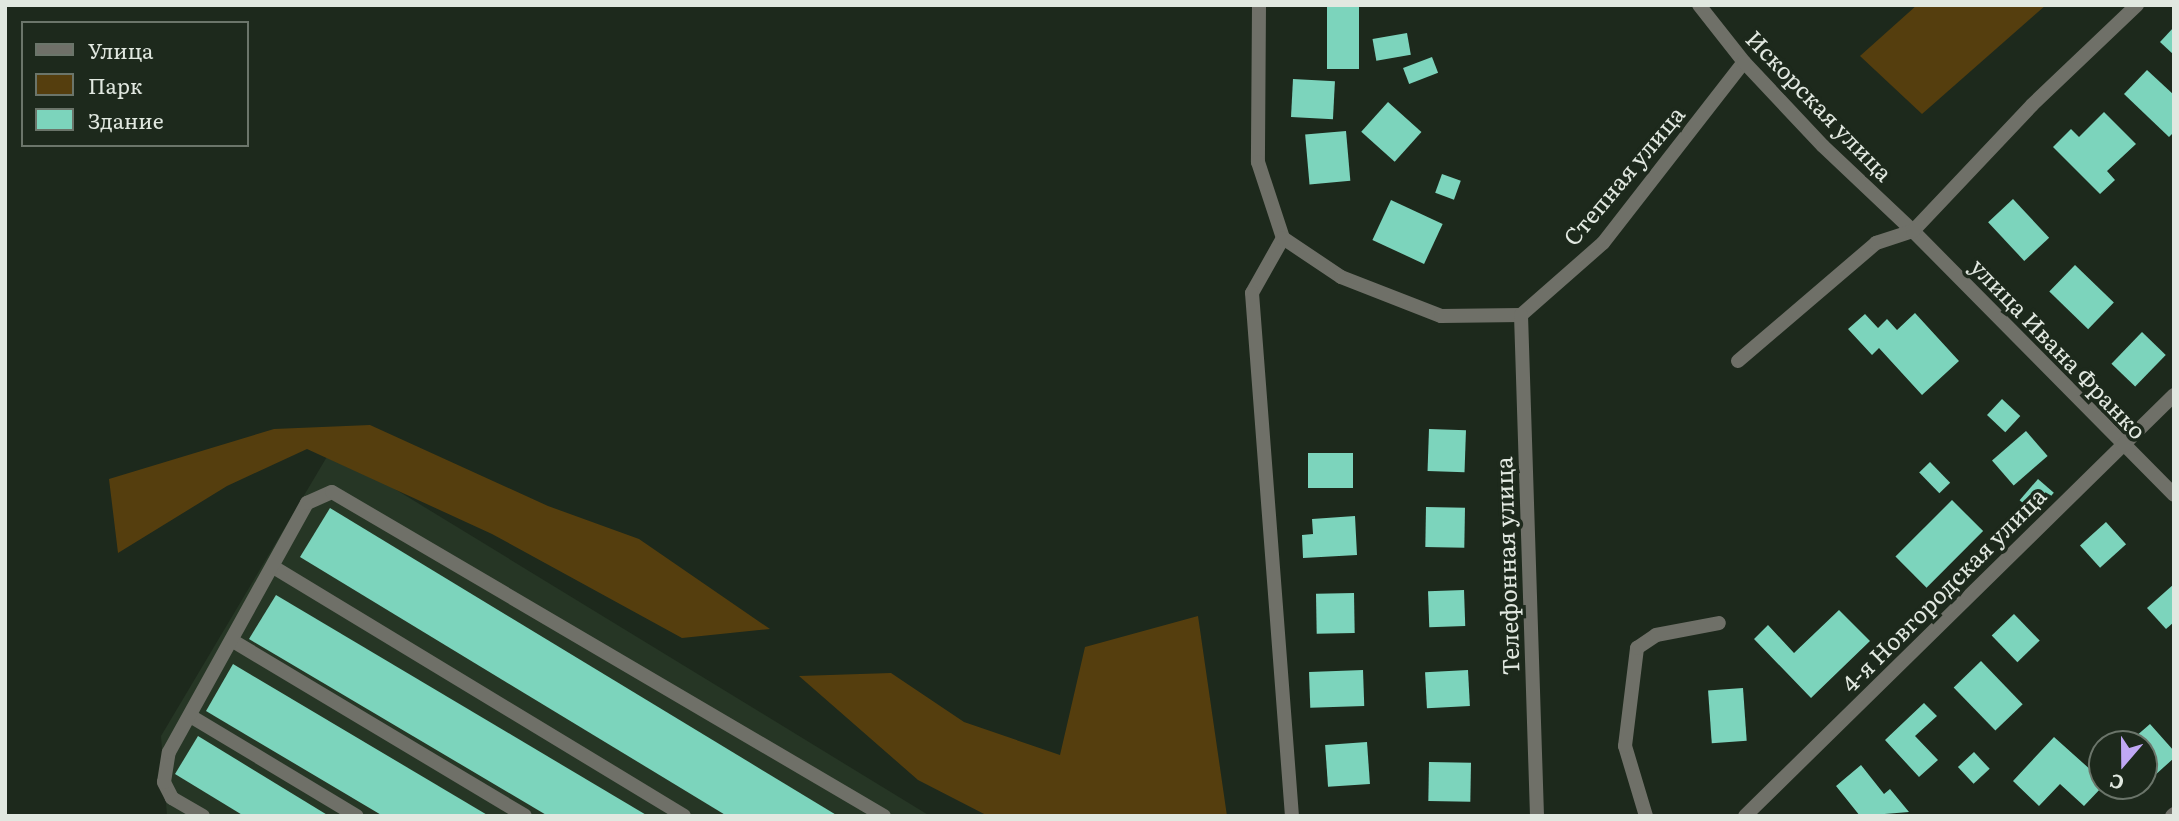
<!DOCTYPE html>
<html>
<head>
<meta charset="utf-8">
<style>
  body { margin:0 }
  #map { position:relative; width:2179px; height:821px; overflow:hidden; background:#1d291c; font-family:Literata,serif }
  div>[style] { position:absolute }
  [style*='--x'] { left:calc(var(--x)*1px); top:calc(var(--y)*1px); width:calc(var(--w)*1px); rotate:calc(var(--a)*1deg) }
  .built>* { inset:0; background:#263625 }
  .green>* { inset:0; background:#553e0e }
  .building>* { inset:0; background:#7cd4bc; transform-origin:0 0 }
  .lane>* { height:14px; margin:-7px; padding:0 7px; transform-origin:7px; border-radius:7px; background:#6f7068 }
  .street>* { height:14px; margin:-7px; padding:0 7px; transform-origin:7px; border-radius:7px; background:#6f7068 }
  span { translate:-50% -50%; white-space:nowrap; text-align:center; line-height:1.15; -webkit-text-stroke:7px #1d291c; paint-order:stroke }
  .street-label { font-size:23px; color:#e1e8e0 }
  .frame { position:absolute; inset:0; border:7px solid #e1e8e0; pointer-events:none }
  .legend { position:absolute; left:21px; top:21px; width:228px; height:126px; box-sizing:border-box; background:#1d291c; border:2px solid #6b756a; margin:0; padding:9px 12px; list-style:none; font-size:21px; color:#e1e8e0 }
  .legend li { display:flex; align-items:center; gap:14px; height:35px }
  .legend b { width:35px; border:2px solid #6b756a }
  .north { position:absolute; left:2088px; top:730px; width:70px; height:70px; box-sizing:border-box; background:#1d291c; border:2px solid #6b756a; border-radius:50%; rotate:200deg; font-size:19px; font-weight:700; line-height:28px; text-align:center; color:#e1e8e0 }
  .north::after { content:''; display:block; margin:auto; width:24px; height:32px; background:#c0a8f4; clip-path:polygon(50% 0,100% 100%,50% 72%,0 100%) }
</style>
</head>
<body>
<div id="map">
  <div class="built">
    <i style="clip-path:polygon(331px 450px,930px 816px,167px 816px,161px 736px)"></i>
  </div>
  <div class="green">
    <i style="clip-path:polygon(1917px 5px,2046px 5px,1922px 114px,1860px 56px)"></i>
    <i style="clip-path:polygon(370px 425px,548px 506px,639px 539px,770px 629px,682px 638px,492px 534px,307px 449px,227px 486px,118px 553px,109px 479px,274px 429px)"></i>
    <i style="clip-path:polygon(1198px 616px,1227px 816px,988px 816px,918px 780px,799px 676px,891px 673px,964px 722px,1060px 755px,1085px 647px)"></i>
  </div>
  <div class="building">
    <i style="left:1327px;top:5px;width:32px;height:64px"></i>
    <i style="clip-path:polygon(2174px 27px,2174px 55px,2160px 42px)"></i>
    <i style="left:1407px;top:33px;width:22px;height:35px;rotate:80deg"></i>
    <i style="left:1432px;top:57px;width:17px;height:31px;rotate:69deg"></i>
    <i style="clip-path:polygon(2147px 70px,2174px 95px,2174px 132px,2169px 137px,2124px 94px)"></i>
    <i style="left:1293px;top:79px;width:42px;height:38px;rotate:3deg"></i>
    <i style="left:1388px;top:102px;width:45px;height:40px;rotate:42deg"></i>
    <i style="clip-path:polygon(2104px 112px,2136px 144px,2107px 171px,2115px 180px,2100px 194px,2053px 147px,2071px 129px,2079px 137px)"></i>
    <i style="left:1346px;top:131px;width:50px;height:41px;rotate:85deg"></i>
    <i style="left:1442px;top:174px;width:20px;height:20px;rotate:20deg"></i>
    <i style="left:2013px;top:199px;width:53px;height:34px;rotate:47deg"></i>
    <i style="left:1391px;top:200px;width:57px;height:44px;rotate:25deg"></i>
    <i style="left:2075px;top:265px;width:54px;height:37px;rotate:44deg"></i>
    <i style="clip-path:polygon(1915px 313px,1959px 361px,1922px 395px,1879px 348px,1872px 355px,1848px 329px,1865px 314px,1878px 328px,1887px 319px,1897px 330px)"></i>
    <i style="left:2142px;top:332px;width:33px;height:44px;rotate:44deg"></i>
    <i style="left:2002px;top:399px;width:25px;height:22px;rotate:43deg"></i>
    <i style="left:1429px;top:429px;width:37px;height:42px;rotate:2deg"></i>
    <i style="left:2026px;top:431px;width:33px;height:45px;rotate:49deg"></i>
    <i style="left:1353px;top:453px;width:35px;height:45px;rotate:90deg"></i>
    <i style="left:1930px;top:462px;width:29px;height:15px;rotate:46deg"></i>
    <i style="left:2038px;top:479px;width:21px;height:28px;rotate:41deg"></i>
    <i style="left:1952px;top:500px;width:44px;height:80px;rotate:45deg"></i>
    <i style="left:1426px;top:507px;width:39px;height:40px;rotate:1deg"></i>
    <i style="clip-path:polygon(330px 508px,838px 816px,727px 816px,300px 557px)"></i>
    <i style="clip-path:polygon(1355px 516px,1357px 555px,1303px 558px,1302px 535px,1313px 534px,1312px 519px)"></i>
    <i style="left:2106px;top:522px;width:30px;height:35px;rotate:48deg"></i>
    <i style="clip-path:polygon(2174px 584px,2174px 622px,2166px 629px,2147px 608px)"></i>
    <i style="left:1464px;top:590px;width:36px;height:36px;rotate:88deg"></i>
    <i style="left:1354px;top:593px;width:40px;height:38px;rotate:89deg"></i>
    <i style="clip-path:polygon(276px 595px,648px 816px,548px 816px,249px 639px)"></i>
    <i style="clip-path:polygon(1839px 610px,1870px 641px,1811px 698px,1754px 639px,1768px 625px,1794px 653px)"></i>
    <i style="left:2014px;top:614px;width:37px;height:31px;rotate:46deg"></i>
    <i style="left:1981px;top:661px;width:60px;height:38px;rotate:46deg"></i>
    <i style="clip-path:polygon(233px 664px,489px 816px,383px 816px,206px 711px)"></i>
    <i style="left:1363px;top:670px;width:36px;height:54px;rotate:88deg"></i>
    <i style="left:1468px;top:670px;width:36px;height:43px;rotate:87deg"></i>
    <i style="left:1743px;top:688px;width:53px;height:35px;rotate:86deg"></i>
    <i style="clip-path:polygon(1924px 703px,1937px 716px,1915px 736px,1938px 760px,1919px 777px,1885px 740px)"></i>
    <i style="clip-path:polygon(2150px 724px,2174px 751px,2174px 758px,2144px 785px,2144px 744px,2127px 744px)"></i>
    <i style="clip-path:polygon(198px 736px,329px 816px,244px 816px,175px 774px)"></i>
    <i style="clip-path:polygon(2054px 737px,2102px 780px,2102px 787px,2084px 806px,2060px 784px,2039px 806px,2013px 781px)"></i>
    <i style="left:1367px;top:742px;width:42px;height:42px;rotate:86deg"></i>
    <i style="left:1974px;top:752px;width:23px;height:22px;rotate:47deg"></i>
    <i style="left:1429px;top:762px;width:42px;height:39px;rotate:1deg"></i>
    <i style="clip-path:polygon(1861px 765px,1884px 794px,1890px 789px,1909px 812px,1860px 816px,1836px 786px)"></i>
  </div>
  <div class="lane">
    <i style="--x:1283;--y:238;--w:63;--a:119.4"></i>
    <i style="--x:1252;--y:293;--w:525;--a:85.63"></i>
    <i style="--x:275;--y:568;--w:478;--a:31.2"></i>
    <i style="--x:233;--y:641;--w:340;--a:30.9"></i>
    <i style="--x:192;--y:717;--w:192;--a:31"></i>
    <i style="--x:203;--y:816;--w:36;--a:-150"></i>
    <i style="--x:172;--y:798;--w:18;--a:-117"></i>
    <i style="--x:164;--y:782;--w:30;--a:-81"></i>
    <i style="--x:169;--y:752;--w:285;--a:-61"></i>
    <i style="--x:307;--y:503;--w:27;--a:-24"></i>
    <i style="--x:332;--y:492;--w:640;--a:30.41"></i>
    <i style="--x:1646;--y:816;--w:73;--a:-106.7"></i>
    <i style="--x:1625;--y:746;--w:99;--a:-83"></i>
    <i style="--x:1637;--y:648;--w:23;--a:-34"></i>
    <i style="--x:1656;--y:635;--w:64;--a:-10.8"></i>
  </div>
  <div class="street">
    <i style="--x:1259;--y:5;--w:157;--a:90.4"></i>
    <i style="--x:1258;--y:162;--w:80;--a:71.8"></i>
    <i style="--x:1283;--y:238;--w:70;--a:33.9"></i>
    <i style="--x:1341;--y:277;--w:107;--a:21.3"></i>
    <i style="--x:1441;--y:316;--w:80;--a:-0.7"></i>
    <i style="--x:1521;--y:315;--w:109;--a:-41.3"></i>
    <i style="--x:1603;--y:243;--w:229;--a:-52.1"></i>
    <i style="--x:1699;--y:5;--w:73;--a:51.7"></i>
    <i style="--x:1744;--y:62;--w:115;--a:46.8"></i>
    <i style="--x:1823;--y:146;--w:124;--a:43.4"></i>
    <i style="--x:1913;--y:231;--w:371;--a:45.3"></i>
    <i style="--x:1521;--y:315;--w:501;--a:88.17"></i>
    <i style="--x:1738;--y:361;--w:182;--a:-40.5"></i>
    <i style="--x:1876;--y:243;--w:39;--a:-18"></i>
    <i style="--x:1913;--y:231;--w:173;--a:-46.6"></i>
    <i style="--x:2032;--y:105;--w:145;--a:-43.6"></i>
    <i style="--x:1745;--y:816;--w:601;--a:-44.46"></i>
    <i style="--x:2172;--y:816;--w:3;--a:-45"></i>
  </div>
  <div class="street-label">
    <span style="left:1820px;top:105px;rotate:46deg">Искорская улица</span>
    <span style="left:1623px;top:175px;rotate:-50deg">Степная улица</span>
    <span style="left:2059px;top:348px;rotate:46deg">улица Ивана Франко</span>
    <span style="left:1506px;top:566px;rotate:-92deg">Телефонная улица</span>
    <span style="left:1943px;top:589px;rotate:-45deg">4-я Новгородская улица</span>
  </div>
  <div class="frame"></div>
  <ul class="legend">
  <li><b style="height:9px;background:#6f7068"></b>Улица</li>
  <li><b style="height:19px;background:#553e0e"></b>Парк</li>
  <li><b style="height:19px;background:#7cd4bc"></b>Здание</li>
  </ul>
  <div class="north">С</div>
</div>
</body>
</html>
